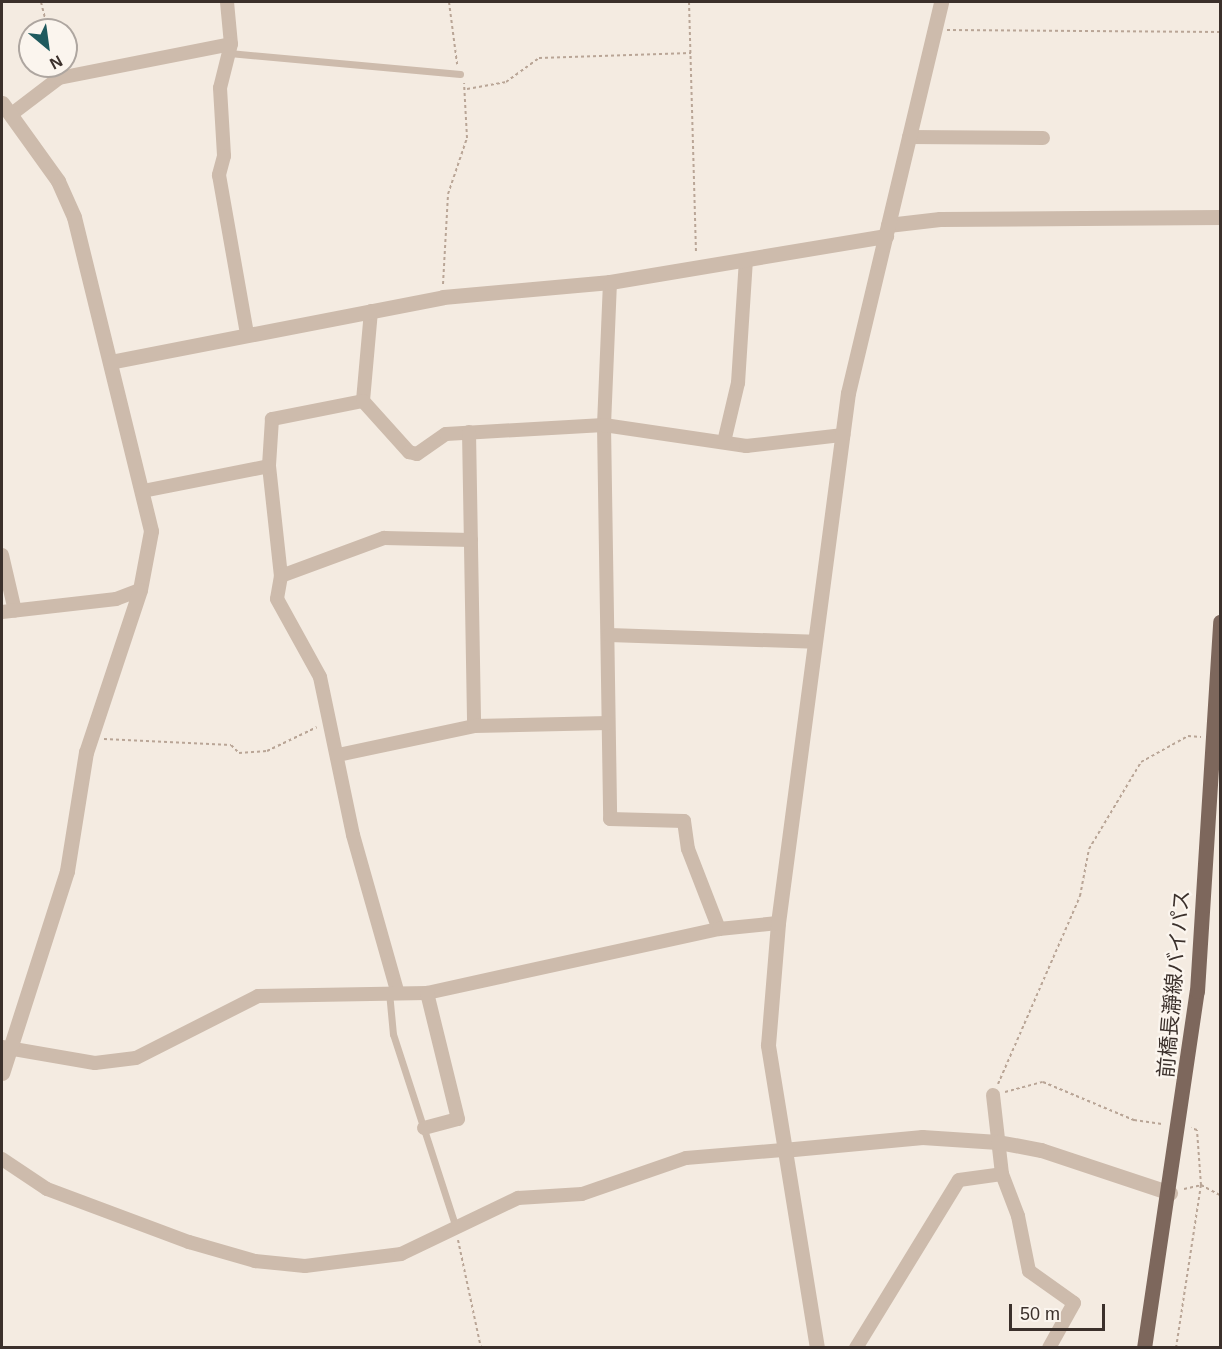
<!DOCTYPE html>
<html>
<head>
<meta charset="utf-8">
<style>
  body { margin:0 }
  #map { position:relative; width:1222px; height:1349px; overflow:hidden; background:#f4ebe1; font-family:Helvetica,"Noto Sans JP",sans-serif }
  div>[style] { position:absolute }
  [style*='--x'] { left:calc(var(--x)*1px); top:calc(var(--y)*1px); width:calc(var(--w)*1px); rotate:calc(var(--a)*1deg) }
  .path>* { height:2px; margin-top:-1px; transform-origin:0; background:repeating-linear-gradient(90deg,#b9a596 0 3px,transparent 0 6px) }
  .service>* { height:7px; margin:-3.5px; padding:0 3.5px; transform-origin:3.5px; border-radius:3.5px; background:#cdbbac }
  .minor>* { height:14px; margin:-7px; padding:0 7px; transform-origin:7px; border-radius:7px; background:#cdbbac }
  .tertiary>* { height:15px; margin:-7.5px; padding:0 7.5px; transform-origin:7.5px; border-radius:7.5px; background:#cdbbac }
  .primary>* { height:15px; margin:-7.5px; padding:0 7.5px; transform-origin:7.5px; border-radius:7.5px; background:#7d675c }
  span { translate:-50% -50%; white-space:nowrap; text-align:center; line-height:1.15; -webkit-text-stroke:4.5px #fbf5ee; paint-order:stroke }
  .street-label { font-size:21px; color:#3b302b }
  .frame { position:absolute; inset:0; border:3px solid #3b302b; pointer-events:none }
  .north { position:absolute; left:18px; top:18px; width:60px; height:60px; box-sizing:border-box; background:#fbf5ee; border:2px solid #aea6a0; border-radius:50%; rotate:151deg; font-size:16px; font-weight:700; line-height:24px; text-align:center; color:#3b302b }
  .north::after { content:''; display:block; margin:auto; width:21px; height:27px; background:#1f5a5e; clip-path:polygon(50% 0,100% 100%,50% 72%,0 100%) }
  .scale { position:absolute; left:1009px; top:1304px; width:96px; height:27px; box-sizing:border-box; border:3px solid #3b302b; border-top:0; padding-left:8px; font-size:18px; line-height:21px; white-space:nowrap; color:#3b302b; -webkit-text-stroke:4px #fbf5ee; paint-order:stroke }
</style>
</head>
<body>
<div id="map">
  <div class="path">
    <i style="--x:41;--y:2;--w:29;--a:76"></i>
    <i style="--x:449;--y:2;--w:63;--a:82.6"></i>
    <i style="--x:689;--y:2;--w:252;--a:88.4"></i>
    <i style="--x:947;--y:30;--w:273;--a:0.4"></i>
    <i style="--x:467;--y:89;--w:40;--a:-10"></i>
    <i style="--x:506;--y:82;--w:41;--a:-36"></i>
    <i style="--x:539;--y:58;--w:152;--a:-1.9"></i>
    <i style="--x:443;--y:284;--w:90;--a:-86.8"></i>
    <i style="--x:448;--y:194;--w:59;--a:-71.3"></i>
    <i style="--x:467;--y:138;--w:55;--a:-93.1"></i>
    <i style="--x:104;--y:739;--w:127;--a:2.7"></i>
    <i style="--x:231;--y:745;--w:11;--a:45"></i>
    <i style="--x:239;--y:753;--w:28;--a:-4"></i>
    <i style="--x:267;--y:751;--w:55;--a:-25.6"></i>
    <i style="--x:998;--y:1084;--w:205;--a:-66.4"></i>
    <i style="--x:1080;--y:896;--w:48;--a:-79.2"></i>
    <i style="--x:1089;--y:849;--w:101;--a:-59.1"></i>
    <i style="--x:1141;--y:762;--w:54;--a:-29"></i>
    <i style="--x:1188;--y:736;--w:13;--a:4"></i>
    <i style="--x:1005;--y:1092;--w:39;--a:-15"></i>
    <i style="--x:1043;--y:1082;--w:99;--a:22.7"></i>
    <i style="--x:1134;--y:1120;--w:30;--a:8"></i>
    <i style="--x:1184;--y:1189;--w:17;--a:-13"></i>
    <i style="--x:1201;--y:1185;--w:21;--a:28"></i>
    <i style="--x:458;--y:1240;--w:110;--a:78"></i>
    <i style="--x:1176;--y:1348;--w:165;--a:-81.3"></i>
    <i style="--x:1201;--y:1185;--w:55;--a:-94.2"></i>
    <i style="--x:1197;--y:1130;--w:6;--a:-162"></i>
  </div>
  <div class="service">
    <i style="--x:229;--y:53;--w:232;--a:5.2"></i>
    <i style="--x:389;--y:992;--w:42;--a:84.6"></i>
    <i style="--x:393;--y:1034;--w:204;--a:72"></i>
  </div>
  <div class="minor">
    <i style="--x:227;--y:2;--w:42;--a:84.6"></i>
    <i style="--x:231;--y:44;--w:45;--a:104"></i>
    <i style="--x:220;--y:88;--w:68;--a:86.6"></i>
    <i style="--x:224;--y:156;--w:20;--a:105"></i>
    <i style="--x:219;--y:175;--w:161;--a:80"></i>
    <i style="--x:13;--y:113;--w:58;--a:-37.3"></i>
    <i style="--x:59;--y:78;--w:175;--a:-11.2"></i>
    <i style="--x:909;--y:137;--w:134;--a:0.4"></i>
    <i style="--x:610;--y:282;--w:143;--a:92.4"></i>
    <i style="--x:604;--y:425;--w:394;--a:89.1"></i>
    <i style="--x:610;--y:819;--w:74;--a:1.5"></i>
    <i style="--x:684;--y:821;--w:28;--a:82"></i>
    <i style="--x:688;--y:849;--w:86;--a:68.8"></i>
    <i style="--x:371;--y:311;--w:90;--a:95.1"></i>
    <i style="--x:363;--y:401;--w:93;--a:168.8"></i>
    <i style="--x:272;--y:419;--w:47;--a:93.7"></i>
    <i style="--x:269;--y:466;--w:111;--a:83.8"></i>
    <i style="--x:281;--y:576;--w:23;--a:100"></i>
    <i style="--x:277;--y:599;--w:89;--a:61.1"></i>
    <i style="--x:320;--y:677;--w:161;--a:78.2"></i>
    <i style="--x:353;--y:835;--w:162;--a:74.2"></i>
    <i style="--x:363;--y:401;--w:69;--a:48"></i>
    <i style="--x:409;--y:452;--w:8;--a:14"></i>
    <i style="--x:417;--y:454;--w:35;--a:-35"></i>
    <i style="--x:446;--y:434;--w:158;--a:-3.3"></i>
    <i style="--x:604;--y:425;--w:144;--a:8.4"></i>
    <i style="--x:746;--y:446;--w:98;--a:-6.5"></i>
    <i style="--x:469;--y:432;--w:294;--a:89"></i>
    <i style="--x:724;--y:442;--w:61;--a:-76.7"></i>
    <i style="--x:738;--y:383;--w:123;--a:-86.3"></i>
    <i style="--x:143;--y:491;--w:128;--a:-11.2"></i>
    <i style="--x:2;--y:555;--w:57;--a:76.9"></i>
    <i style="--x:281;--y:576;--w:110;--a:-20.3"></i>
    <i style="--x:384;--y:538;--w:87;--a:1.3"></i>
    <i style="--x:2;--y:612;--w:115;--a:-6.5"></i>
    <i style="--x:116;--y:599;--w:26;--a:-21"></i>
    <i style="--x:609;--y:635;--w:206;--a:1.9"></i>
    <i style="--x:338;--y:755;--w:139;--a:-12"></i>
    <i style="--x:474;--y:726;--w:134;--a:-1.3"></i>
    <i style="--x:2;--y:1047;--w:94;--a:9.8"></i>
    <i style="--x:95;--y:1063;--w:41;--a:-7"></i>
    <i style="--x:136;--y:1058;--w:137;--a:-26.9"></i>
    <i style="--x:258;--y:996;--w:169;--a:-1"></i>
    <i style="--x:427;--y:993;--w:299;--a:-12.4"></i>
    <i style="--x:719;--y:929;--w:59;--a:-5.8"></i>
    <i style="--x:993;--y:1095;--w:80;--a:83.5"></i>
    <i style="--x:1002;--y:1174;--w:45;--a:69.1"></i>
    <i style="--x:1018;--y:1216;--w:56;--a:78.7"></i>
    <i style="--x:1029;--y:1271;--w:55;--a:35.4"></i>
    <i style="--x:1074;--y:1303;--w:51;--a:119.1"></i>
    <i style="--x:424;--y:1128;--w:35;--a:-15"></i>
    <i style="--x:458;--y:1119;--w:130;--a:-103.8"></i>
    <i style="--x:2;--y:1159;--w:54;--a:33.7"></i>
    <i style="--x:47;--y:1189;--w:152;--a:20.5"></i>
    <i style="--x:189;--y:1242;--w:69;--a:16.1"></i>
    <i style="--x:255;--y:1261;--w:50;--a:5.7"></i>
    <i style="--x:305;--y:1266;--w:97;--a:-7.1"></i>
    <i style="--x:401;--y:1254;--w:130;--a:-25.6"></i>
    <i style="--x:518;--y:1198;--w:64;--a:-3.6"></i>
    <i style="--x:582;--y:1194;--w:110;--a:-19.1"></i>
    <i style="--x:686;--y:1158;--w:97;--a:-4.7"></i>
    <i style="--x:856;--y:1348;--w:197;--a:-58.5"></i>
    <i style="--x:959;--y:1180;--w:43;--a:-7.9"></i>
  </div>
  <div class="tertiary">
    <i style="--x:2;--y:103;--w:96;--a:54.3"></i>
    <i style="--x:58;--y:181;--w:39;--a:66"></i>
    <i style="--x:74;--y:217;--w:323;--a:76.2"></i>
    <i style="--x:151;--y:531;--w:60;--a:100.6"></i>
    <i style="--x:140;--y:590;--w:171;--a:108.4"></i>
    <i style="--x:86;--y:752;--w:121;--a:99.1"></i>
    <i style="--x:67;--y:871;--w:212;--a:107.8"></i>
    <i style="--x:888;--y:225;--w:52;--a:-6.6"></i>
    <i style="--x:940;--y:219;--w:280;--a:-0.4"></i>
    <i style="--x:110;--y:362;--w:339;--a:-11"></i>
    <i style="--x:443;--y:297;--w:168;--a:-5.1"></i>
    <i style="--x:610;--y:282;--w:280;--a:-9.5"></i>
    <i style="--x:783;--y:1150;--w:140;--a:-5.3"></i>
    <i style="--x:922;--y:1137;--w:76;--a:3.8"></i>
    <i style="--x:998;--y:1142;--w:44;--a:10.5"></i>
    <i style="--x:1041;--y:1150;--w:136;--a:18.4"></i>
    <i style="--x:817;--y:1348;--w:307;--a:-99.2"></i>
    <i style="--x:768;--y:1045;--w:122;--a:-85.3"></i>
    <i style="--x:778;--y:923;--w:535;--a:-82.48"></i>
    <i style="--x:848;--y:393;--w:402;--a:-76.6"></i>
  </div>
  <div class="primary">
    <i style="--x:1144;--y:1348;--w:361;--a:-81.6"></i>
    <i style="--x:1197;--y:991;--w:370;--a:-86.4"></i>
  </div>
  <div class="street-label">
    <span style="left:1174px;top:984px;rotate:-85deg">前橋長瀞線バイパス</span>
  </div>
  <div class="frame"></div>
  <div class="north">N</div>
  <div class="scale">50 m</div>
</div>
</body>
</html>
